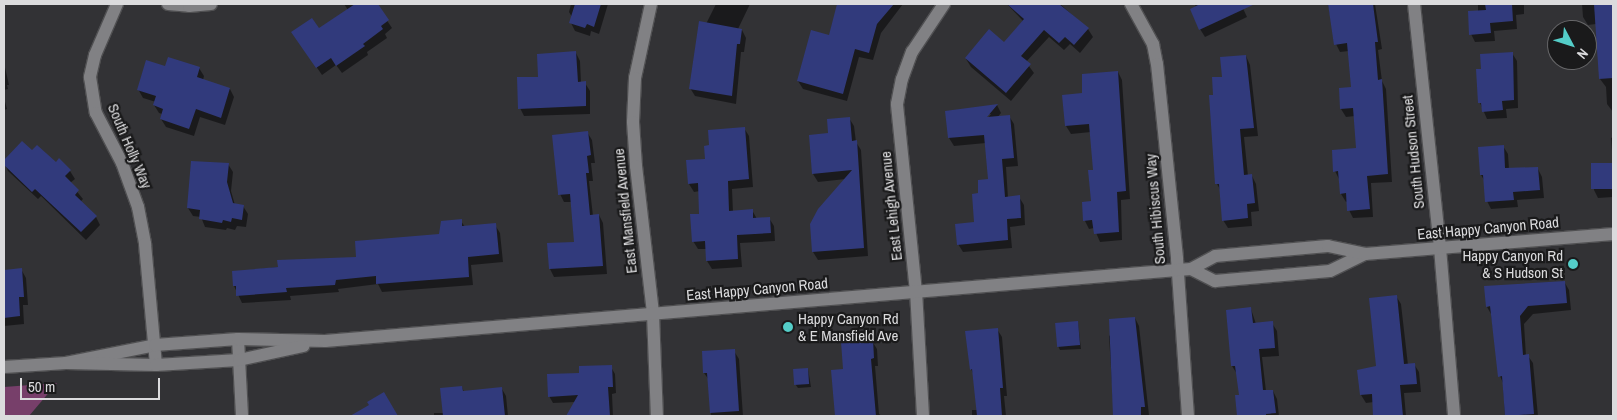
<!DOCTYPE html>
<html>
<head>
<meta charset="utf-8">
<style>
  body { margin:0 }
  #map { position:relative; width:1617px; height:420px; overflow:hidden; background:#323235; font-family:"Archivo Narrow",sans-serif }
  div>[style] { position:absolute }
  [style*='--x'] { left:calc(var(--x)*1px); top:calc(var(--y)*1px); width:calc(var(--w)*1px); rotate:calc(var(--a)*1deg) }
  .green>* { inset:0; background:#773f6a }
  .shadow>* { inset:0; background:#0007 }
  .building>* { inset:0; background:#313a7c; transform-origin:0 0 }
  .roads { filter:drop-shadow(1px 0 #505052) drop-shadow(-1px 0 #505052) drop-shadow(0 1px #505052) drop-shadow(0 -1px #505052) }
  .minor>* { height:12px; margin:-6px; padding:0 6px; transform-origin:6px; border-radius:6px; background:#818184 }
  .tertiary>* { height:12px; margin:-6px; padding:0 6px; transform-origin:6px; border-radius:6px; background:#818184 }
  .dots>* { width:14px; height:14px; translate:-50% -50%; box-sizing:border-box; border:2px solid #1a1a1b; border-radius:50% }
  span { translate:-50% -50%; white-space:nowrap; text-align:center; line-height:1.15; -webkit-text-stroke:4.5px #1a1a1b; paint-order:stroke }
  .street-label { font-size:15px; color:#dbdbdd }
  .poi-label { font-size:15px; color:#dbdbdd }
  .right { translate:-100% -50%; text-align:right }
  .left { translate:0 -50%; text-align:left }
  .frame { position:absolute; inset:0; border:5px solid #dbdbdd; pointer-events:none }
  .north { position:absolute; left:1547px; top:20px; width:50px; height:50px; box-sizing:border-box; background:#1a1a1b; border:1px solid #676769; border-radius:50%; rotate:130deg; font-size:14px; font-weight:700; line-height:20px; text-align:center; color:#dbdbdd }
  .north::after { content:''; display:block; margin:auto; width:18px; height:22px; background:#54cdc8; clip-path:polygon(50% 0,100% 100%,50% 72%,0 100%) }
  .scale { position:absolute; left:20px; top:378px; width:140px; height:22px; box-sizing:border-box; border:2px solid #dbdbdd; border-top:0; padding-left:6px; font-size:15px; line-height:18px; white-space:nowrap; color:#dbdbdd; -webkit-text-stroke:4px #1a1a1b; paint-order:stroke }
</style>
</head>
<body>
<div id="map">
  <div class="green">
    <i style="clip-path:polygon(57px 383px,29px 416px,4px 416px,4px 387px)"></i>
  </div>
  <div class="shadow">
    <i style="clip-path:polygon(344px 4px,376px 4px,392px 28px,385px 34px,387px 38px,367px 52px,368px 55px,342px 73px,336px 65px,322px 75px,298px 40px,319px 30px,348px 10px)"></i>
    <i style="clip-path:polygon(571px 4px,608px 4px,599px 34px,591px 31px,590px 36px,575px 31px,571px 23px,572px 17px,569px 12px)"></i>
    <i style="clip-path:polygon(716px 4px,750px 4px,738px 29px,742px 30px,746px 38px,744px 52px,741px 52px,736px 104px,695px 96px,690px 88px,706px 24px)"></i>
    <i style="clip-path:polygon(841px 4px,903px 4px,881px 33px,873px 60px,859px 57px,847px 101px,803px 89px,798px 81px,830px 37px)"></i>
    <i style="clip-path:polygon(1007px 4px,1060px 4px,1088px 29px,1093px 37px,1080px 53px,1070px 44px,1064px 50px,1049px 37px,1026px 62px,1034px 73px,1011px 101px,971px 67px,966px 59px,1004px 44px,1023px 21px)"></i>
    <i style="clip-path:polygon(1195px 4px,1241px 4px,1247px 17px,1205px 37px,1200px 29px)"></i>
    <i style="clip-path:polygon(1328px 4px,1375px 4px,1382px 49px,1378px 50px,1382px 81px,1386px 89px,1392px 182px,1371px 183px,1373px 217px,1353px 218px,1349px 210px,1348px 201px,1346px 202px,1341px 194px,1339px 179px,1335px 171px,1357px 149px,1355px 116px,1346px 117px,1341px 109px,1352px 89px,1349px 51px,1340px 52px,1336px 44px)"></i>
    <i style="clip-path:polygon(1478px 4px,1524px 4px,1524px 14px,1516px 15px,1517px 29px,1494px 31px,1495px 41px,1475px 42px,1471px 34px,1478px 12px)"></i>
    <i style="clip-path:polygon(1582px 4px,1613px 4px,1613px 112px,1607px 104px,1606px 87px,1600px 79px,1596px 24px,1588px 25px,1583px 17px)"></i>
    <i style="clip-path:polygon(549px 53px,576px 53px,580px 61px,581px 83px,585px 83px,590px 91px,590px 114px,524px 116px,520px 108px,539px 78px)"></i>
    <i style="clip-path:polygon(1512px 53px,1517px 61px,1518px 108px,1506px 109px,1507px 118px,1487px 119px,1480px 103px,1482px 70px)"></i>
    <i style="clip-path:polygon(1246px 56px,1250px 65px,1258px 136px,1244px 137px,1248px 176px,1252px 176px,1256px 184px,1259px 211px,1251px 212px,1252px 226px,1228px 228px,1223px 220px,1221px 191px,1217px 184px,1214px 96px,1223px 78px)"></i>
    <i style="clip-path:polygon(4px 63px,9px 85px,7px 85px,8px 89px,4px 90px)"></i>
    <i style="clip-path:polygon(166px 68px,199px 68px,204px 76px,203px 80px,230px 89px,234px 97px,225px 125px,200px 117px,194px 136px,166px 127px,161px 119px,162px 114px,159px 113px,154px 105px,156px 102px,143px 98px,138px 89px)"></i>
    <i style="clip-path:polygon(1118px 72px,1122px 80px,1130px 199px,1121px 200px,1122px 240px,1100px 242px,1094px 228px,1089px 229px,1085px 221px,1093px 202px,1095px 171px,1091px 132px,1071px 134px,1066px 126px,1083px 94px)"></i>
    <i style="clip-path:polygon(4px 98px,7px 109px,4px 110px)"></i>
    <i style="clip-path:polygon(evenodd,997px 105px,1001px 113px,997px 118px,1009px 116px,1014px 124px,1018px 166px,1006px 167px,1008px 198px,1019px 197px,1024px 205px,1025px 225px,1010px 227px,1012px 248px,963px 252px,958px 244px,976px 224px,980px 194px,989px 180px,986px 143px,954px 146px,949px 138px,946px 112px,997px 105px,988px 114px,991px 114px,984px 123px,988px 114px)"></i>
    <i style="clip-path:polygon(849px 118px,854px 126px,856px 142px,861px 150px,868px 256px,818px 260px,813px 252px,846px 179px,818px 182px,813px 174px,829px 134px)"></i>
    <i style="clip-path:polygon(744px 128px,749px 136px,753px 187px,732px 189px,733px 212px,752px 210px,757px 219px,769px 218px,774px 226px,775px 241px,740px 243px,742px 267px,712px 269px,707px 261px,706px 249px,698px 249px,693px 241px,701px 215px,700px 191px,694px 192px,689px 184px,706px 160px,710px 146px)"></i>
    <i style="clip-path:polygon(587px 132px,592px 140px,595px 163px,591px 163px,593px 181px,589px 181px,593px 216px,599px 215px,603px 223px,607px 274px,554px 277px,550px 269px,575px 243px,572px 202px,564px 202px,559px 192px)"></i>
    <i style="clip-path:polygon(1613px 137px,1613px 197px,1598px 198px,1594px 190px,1592px 166px,1613px 164px,1611px 138px)"></i>
    <i style="clip-path:polygon(22px 143px,32px 152px,56px 164px,59px 160px,70px 171px,75px 179px,70px 183px,83px 199px,80px 202px,96px 217px,100px 225px,86px 240px,41px 196px,38px 199px,8px 171px,4px 162px)"></i>
    <i style="clip-path:polygon(1503px 146px,1508px 154px,1509px 169px,1538px 169px,1542px 177px,1544px 198px,1517px 200px,1518px 207px,1491px 209px,1487px 201px,1484px 180px,1481px 175px)"></i>
    <i style="clip-path:polygon(192px 163px,228px 164px,233px 172px,231px 191px,235px 205px,243px 206px,248px 214px,246px 227px,237px 226px,235px 230px,227px 228px,226px 230px,205px 227px,201px 217px,193px 216px,188px 208px)"></i>
    <i style="clip-path:polygon(461px 221px,465px 227px,495px 225px,500px 233px,503px 262px,471px 265px,473px 285px,382px 292px,378px 284px,338px 289px,339px 292px,290px 296px,291px 300px,242px 303px,234px 286px,233px 272px,358px 258px,440px 235px)"></i>
    <i style="clip-path:polygon(21px 269px,26px 278px,28px 305px,23px 305px,24px 324px,4px 326px,4px 271px)"></i>
    <i style="clip-path:polygon(1565px 283px,1569px 290px,1571px 310px,1533px 314px,1524px 324px,1526px 356px,1528px 356px,1533px 363px,1538px 416px,1505px 416px,1503px 383px,1500px 376px,1491px 314px,1487px 307px)"></i>
    <i style="clip-path:polygon(1396px 296px,1401px 304px,1408px 365px,1414px 364px,1419px 372px,1421px 392px,1404px 393px,1406px 416px,1375px 416px,1374px 402px,1366px 403px,1361px 395px,1359px 371px,1377px 367px)"></i>
    <i style="clip-path:polygon(1251px 309px,1256px 324px,1272px 323px,1277px 331px,1279px 356px,1262px 357px,1266px 391px,1273px 391px,1277px 399px,1279px 416px,1238px 416px,1236px 396px,1241px 396px,1237px 374px,1232px 366px)"></i>
    <i style="clip-path:polygon(1135px 318px,1139px 326px,1149px 415px,1114px 416px,1109px 336px)"></i>
    <i style="clip-path:polygon(1078px 323px,1081px 349px,1060px 350px,1058px 346px)"></i>
    <i style="clip-path:polygon(997px 329px,1002px 337px,1007px 396px,1004px 396px,1006px 416px,972px 416px,972px 410px,977px 410px,974px 375px,971px 369px)"></i>
    <i style="clip-path:polygon(872px 341px,877px 349px,878px 366px,875px 366px,879px 414px,882px 416px,836px 416px,832px 371px,844px 370px)"></i>
    <i style="clip-path:polygon(734px 351px,739px 359px,743px 416px,711px 416px,709px 380px,704px 373px)"></i>
    <i style="clip-path:polygon(611px 367px,615px 374px,616px 393px,612px 394px,613px 416px,569px 416px,575px 402px,553px 403px,549px 396px)"></i>
    <i style="clip-path:polygon(808px 369px,811px 387px,798px 388px,795px 384px)"></i>
    <i style="clip-path:polygon(462px 387px,464px 392px,502px 389px,506px 396px,508px 416px,434px 416px,434px 413px,444px 413px)"></i>
  </div>
  <div class="building">
    <i style="clip-path:polygon(355px 4px,378px 4px,389px 20px,381px 26px,383px 29px,363px 44px,365px 46px,336px 66px,331px 58px,316px 68px,291px 32px,312px 18px,319px 28px)"></i>
    <i style="clip-path:polygon(575px 4px,601px 4px,594px 27px,587px 24px,585px 28px,569px 23px)"></i>
    <i style="clip-path:polygon(837px 4px,894px 4px,877px 24px,869px 53px,855px 49px,843px 94px,797px 81px,811px 30px,829px 35px)"></i>
    <i style="clip-path:polygon(1007px 4px,1059px 4px,1089px 28px,1074px 45px,1065px 37px,1059px 43px,1044px 30px,1021px 56px,1031px 64px,1006px 93px,965px 58px,989px 29px,1004px 42px,1024px 19px)"></i>
    <i style="clip-path:polygon(1200px 4px,1255px 4px,1199px 30px,1190px 9px)"></i>
    <i style="clip-path:polygon(1328px 4px,1373px 4px,1378px 42px,1375px 42px,1378px 80px,1382px 79px,1388px 174px,1367px 176px,1370px 209px,1347px 211px,1346px 193px,1340px 194px,1338px 171px,1333px 172px,1332px 150px,1356px 148px,1353px 108px,1340px 109px,1339px 88px,1351px 87px,1347px 43px,1334px 45px)"></i>
    <i style="clip-path:polygon(1485px 4px,1512px 4px,1513px 21px,1490px 23px,1491px 33px,1469px 35px,1468px 11px,1486px 10px)"></i>
    <i style="clip-path:polygon(1594px 4px,1613px 4px,1613px 78px,1599px 79px)"></i>
    <i style="clip-path:polygon(699px 21px,742px 29px,740px 44px,737px 44px,732px 96px,689px 89px)"></i>
    <i style="clip-path:polygon(576px 51px,578px 82px,586px 81px,586px 106px,518px 109px,517px 77px,538px 77px,537px 54px)"></i>
    <i style="clip-path:polygon(1513px 52px,1514px 100px,1502px 101px,1503px 110px,1482px 112px,1481px 103px,1478px 103px,1476px 69px,1481px 69px,1480px 54px)"></i>
    <i style="clip-path:polygon(1246px 55px,1254px 128px,1240px 129px,1244px 175px,1252px 174px,1255px 203px,1247px 204px,1248px 218px,1222px 221px,1219px 184px,1215px 184px,1209px 95px,1213px 95px,1212px 77px,1222px 77px,1220px 57px)"></i>
    <i style="clip-path:polygon(168px 57px,200px 67px,197px 77px,230px 88px,221px 118px,196px 109px,189px 129px,160px 119px,163px 109px,153px 105px,156px 96px,137px 90px,146px 60px,165px 66px)"></i>
    <i style="clip-path:polygon(1118px 71px,1126px 191px,1117px 192px,1119px 232px,1094px 234px,1092px 220px,1083px 221px,1082px 202px,1091px 201px,1088px 170px,1093px 170px,1089px 124px,1065px 126px,1062px 95px,1082px 93px,1082px 74px)"></i>
    <i style="clip-path:polygon(998px 104px,987px 117px,1010px 115px,1014px 158px,1002px 159px,1005px 197px,1020px 195px,1021px 218px,1007px 219px,1008px 240px,957px 245px,955px 224px,974px 222px,972px 194px,978px 193px,978px 180px,988px 179px,984px 135px,948px 138px,945px 111px)"></i>
    <i style="clip-path:polygon(850px 117px,852px 141px,857px 140px,864px 248px,812px 252px,810px 224px,818px 209px,852px 170px,812px 174px,809px 135px,828px 133px,827px 119px)"></i>
    <i style="clip-path:polygon(745px 127px,749px 179px,728px 181px,729px 211px,753px 209px,753px 218px,770px 217px,771px 233px,737px 235px,738px 259px,706px 261px,705px 241px,692px 242px,690px 214px,699px 214px,698px 183px,688px 184px,686px 160px,705px 159px,704px 146px,709px 145px,708px 130px)"></i>
    <i style="clip-path:polygon(588px 131px,591px 155px,587px 156px,589px 173px,586px 173px,590px 215px,599px 214px,603px 266px,549px 269px,547px 243px,574px 242px,570px 194px,558px 195px,558px 193px,552px 135px)"></i>
    <i style="clip-path:polygon(22px 141px,32px 150px,37px 145px,56px 162px,59px 158px,71px 170px,65px 176px,79px 190px,75px 195px,97px 216px,81px 232px,35px 189px,32px 192px,4px 165px,4px 160px)"></i>
    <i style="clip-path:polygon(1504px 145px,1505px 168px,1538px 167px,1540px 190px,1513px 192px,1514px 200px,1485px 202px,1483px 175px,1480px 175px,1478px 147px)"></i>
    <i style="clip-path:polygon(191px 161px,229px 163px,227px 182px,233px 203px,244px 205px,242px 220px,232px 218px,231px 222px,223px 220px,222px 223px,199px 219px,200px 210px,187px 208px)"></i>
    <i style="left:1613px;top:163px;width:26px;height:22px;rotate:90deg"></i>
    <i style="clip-path:polygon(462px 219px,462px 226px,496px 223px,499px 254px,468px 257px,469px 277px,376px 284px,376px 276px,336px 280px,335px 285px,286px 288px,287px 292px,236px 296px,236px 286px,233px 286px,232px 271px,278px 267px,277px 260px,356px 257px,355px 241px,439px 234px,441px 221px)"></i>
    <i style="clip-path:polygon(22px 268px,24px 297px,19px 297px,20px 316px,4px 318px,4px 270px)"></i>
    <i style="clip-path:polygon(1565px 281px,1567px 303px,1528px 306px,1520px 316px,1523px 355px,1529px 354px,1534px 414px,1505px 416px,1502px 376px,1498px 377px,1490px 306px,1486px 307px,1484px 286px)"></i>
    <i style="clip-path:polygon(1397px 295px,1404px 364px,1415px 363px,1417px 384px,1400px 385px,1403px 416px,1373px 416px,1372px 394px,1360px 395px,1357px 370px,1376px 366px,1369px 298px)"></i>
    <i style="clip-path:polygon(1251px 307px,1253px 323px,1273px 321px,1275px 348px,1259px 349px,1263px 390px,1273px 390px,1276px 413px,1266px 414px,1266px 416px,1237px 416px,1235px 395px,1239px 395px,1235px 366px,1231px 366px,1226px 310px)"></i>
    <i style="clip-path:polygon(1135px 317px,1145px 407px,1141px 407px,1141px 416px,1113px 416px,1109px 319px)"></i>
    <i style="left:1078px;top:321px;width:24px;height:23px;rotate:85deg"></i>
    <i style="clip-path:polygon(998px 328px,1003px 388px,1000px 388px,1002px 416px,977px 416px,972px 369px,970px 370px,965px 331px)"></i>
    <i style="clip-path:polygon(873px 339px,874px 358px,871px 359px,876px 416px,835px 416px,831px 370px,843px 369px,841px 342px)"></i>
    <i style="clip-path:polygon(735px 349px,739px 411px,710px 413px,707px 373px,703px 373px,702px 351px)"></i>
    <i style="clip-path:polygon(612px 365px,613px 387px,608px 387px,610px 416px,566px 416px,578px 395px,548px 397px,547px 374px,579px 373px,579px 366px)"></i>
    <i style="left:808px;top:368px;width:16px;height:15px;rotate:86deg"></i>
    <i style="clip-path:polygon(462px 386px,463px 391px,502px 387px,505px 416px,443px 416px,440px 388px)"></i>
    <i style="clip-path:polygon(384px 392px,398px 416px,350px 416px,369px 405px,367px 402px)"></i>
  </div>
  <div class="roads">
    <div class="minor">
      <i style="--x:117;--y:4;--w:56;--a:113.3"></i>
      <i style="--x:95;--y:55;--w:23;--a:103"></i>
      <i style="--x:90;--y:77;--w:36;--a:81"></i>
      <i style="--x:96;--y:113;--w:56;--a:62.5"></i>
      <i style="--x:122;--y:163;--w:47;--a:70"></i>
      <i style="--x:138;--y:207;--w:38;--a:79"></i>
      <i style="--x:145;--y:244;--w:121;--a:84.8"></i>
      <i style="--x:168;--y:4;--w:21;--a:5"></i>
      <i style="--x:189;--y:6;--w:22;--a:-5"></i>
      <i style="--x:651;--y:4;--w:76;--a:102.2"></i>
      <i style="--x:635;--y:78;--w:44;--a:92.6"></i>
      <i style="--x:633;--y:122;--w:44;--a:86.1"></i>
      <i style="--x:636;--y:166;--w:149;--a:83.4"></i>
      <i style="--x:653;--y:314;--w:102;--a:87.8"></i>
      <i style="--x:1131;--y:4;--w:46;--a:61.2"></i>
      <i style="--x:1153;--y:44;--w:20;--a:79"></i>
      <i style="--x:1157;--y:64;--w:196;--a:84.1"></i>
      <i style="--x:1177;--y:259;--w:157;--a:86"></i>
      <i style="--x:1414;--y:4;--w:245;--a:83.9"></i>
      <i style="--x:1440;--y:248;--w:169;--a:85.2"></i>
      <i style="--x:923;--y:416;--w:124;--a:-93.2"></i>
      <i style="--x:916;--y:292;--w:189;--a:-95.8"></i>
      <i style="--x:897;--y:104;--w:25;--a:-79"></i>
      <i style="--x:902;--y:79;--w:29;--a:-70"></i>
      <i style="--x:912;--y:52;--w:58;--a:-56.3"></i>
    </div>
    <div class="tertiary">
      <i style="--x:1191;--y:269;--w:27;--a:27"></i>
      <i style="--x:1215;--y:281;--w:115;--a:-5"></i>
      <i style="--x:1330;--y:271;--w:39;--a:-26"></i>
      <i style="--x:238;--y:339;--w:77;--a:87"></i>
      <i style="--x:66;--y:363;--w:91;--a:-11.4"></i>
      <i style="--x:155;--y:345;--w:83;--a:-4.1"></i>
      <i style="--x:238;--y:339;--w:87;--a:1.3"></i>
      <i style="--x:325;--y:341;--w:855;--a:-4.76"></i>
      <i style="--x:1177;--y:270;--w:14;--a:-4"></i>
      <i style="--x:1191;--y:269;--w:27;--a:-28"></i>
      <i style="--x:1215;--y:256;--w:113;--a:-5.1"></i>
      <i style="--x:1328;--y:246;--w:38;--a:12"></i>
      <i style="--x:1365;--y:254;--w:249;--a:-4.6"></i>
      <i style="--x:4;--y:367;--w:62;--a:-3.7"></i>
      <i style="--x:66;--y:363;--w:90;--a:1.3"></i>
      <i style="--x:156;--y:365;--w:83;--a:-3.4"></i>
      <i style="--x:239;--y:360;--w:66;--a:-12.3"></i>
    </div>
  </div>
  <div class="dots">
    <i style="left:1573px;top:264px;background:#54cdc8"></i>
    <i style="left:788px;top:327px;background:#54cdc8"></i>
  </div>
  <div class="street-label">
    <span style="left:130px;top:146px;rotate:67deg">South Holly Way</span>
    <span style="left:1413px;top:152px;rotate:-96deg">South Hudson Street</span>
    <span style="left:891px;top:206px;rotate:-96deg">East Lehigh Avenue</span>
    <span style="left:1155px;top:209px;rotate:-95deg">South Hibiscus Way</span>
    <span style="left:625px;top:211px;rotate:-96deg">East Mansfield Avenue</span>
    <span style="left:1488px;top:228px;rotate:-5deg">East Happy Canyon Road</span>
    <span style="left:757px;top:289px;rotate:-5deg">East Happy Canyon Road</span>
  </div>
  <div class="poi-label">
    <span class="right" style="left:1563px;top:264px">Happy Canyon Rd<br>&amp; S Hudson St</span>
    <span class="left" style="left:798px;top:327px">Happy Canyon Rd<br>&amp; E Mansfield Ave</span>
  </div>
  <div class="frame"></div>
  <div class="north">N</div>
  <div class="scale">50 m</div>
</div>
</body>
</html>
